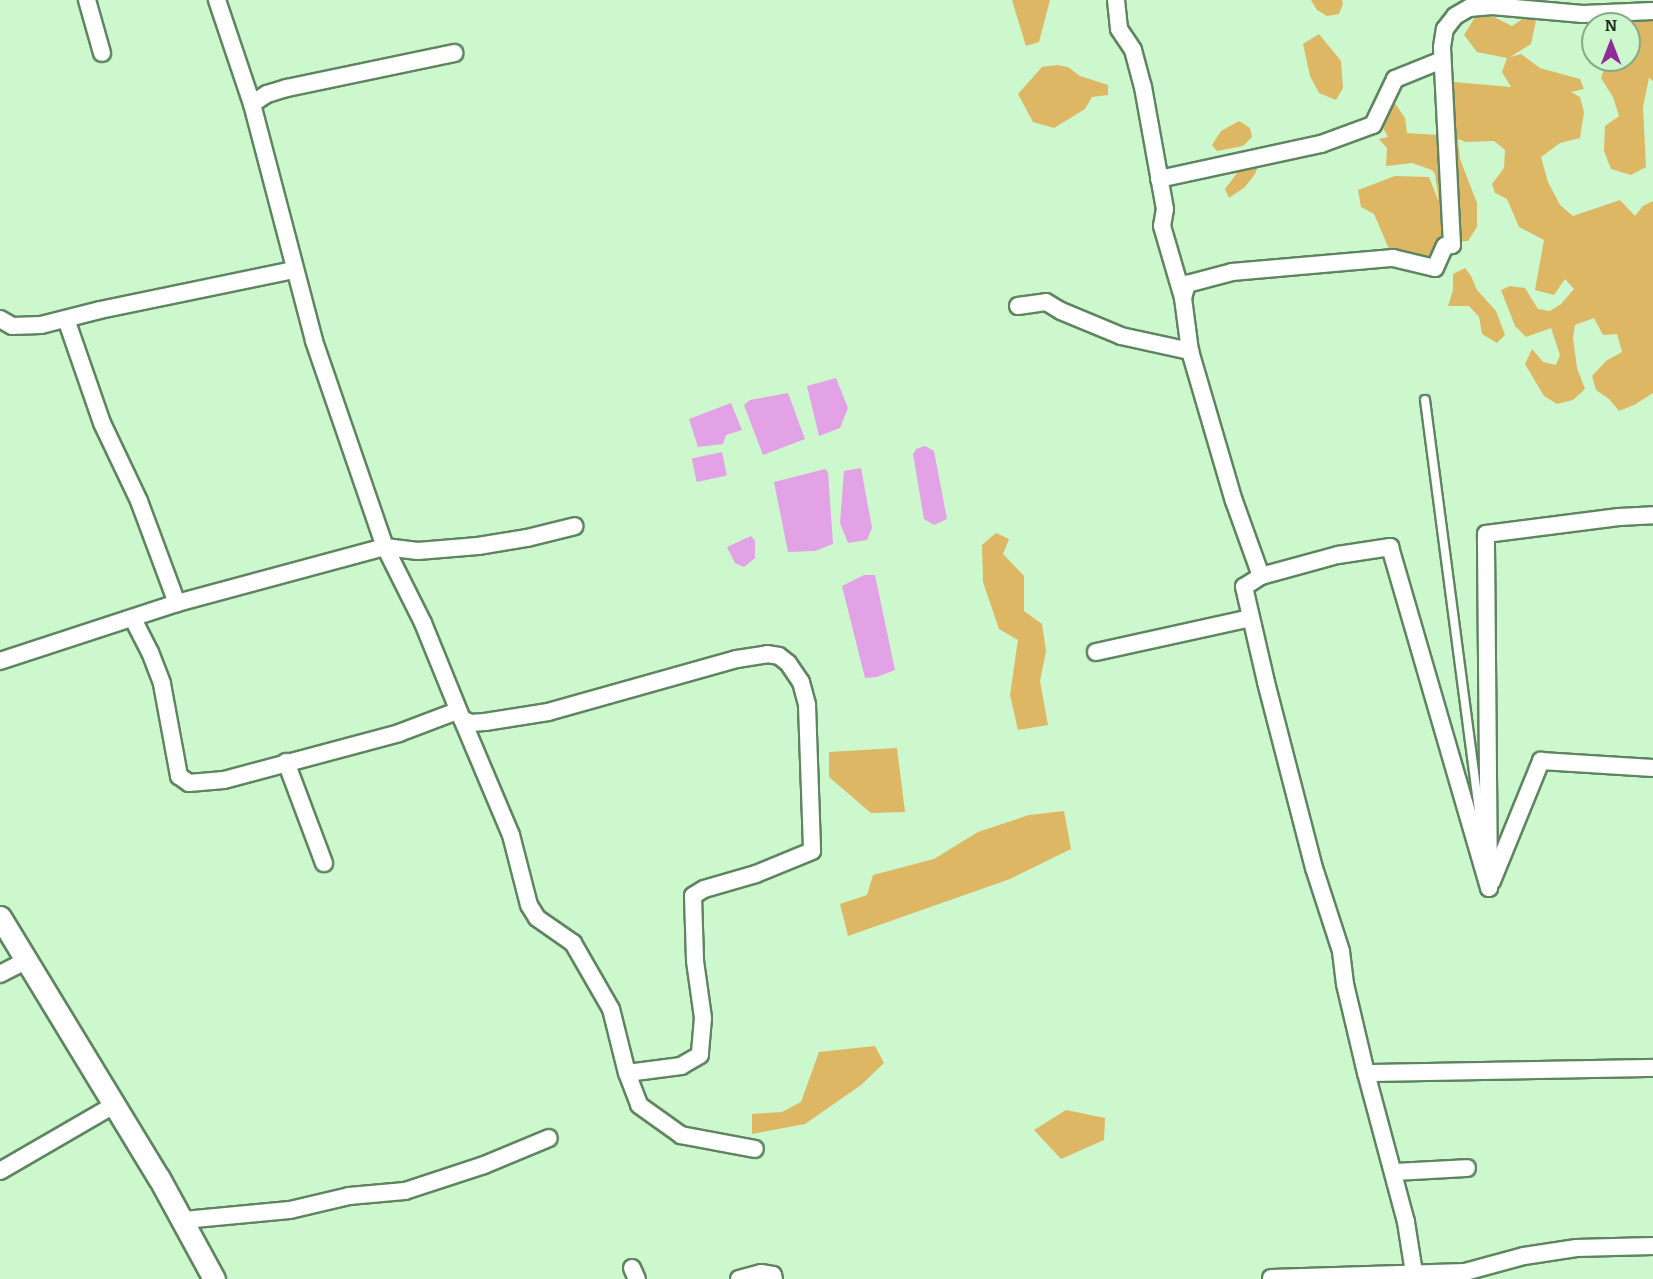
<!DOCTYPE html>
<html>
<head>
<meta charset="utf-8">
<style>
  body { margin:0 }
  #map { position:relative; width:1653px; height:1279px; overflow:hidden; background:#cdf8ce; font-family:Bitter,serif }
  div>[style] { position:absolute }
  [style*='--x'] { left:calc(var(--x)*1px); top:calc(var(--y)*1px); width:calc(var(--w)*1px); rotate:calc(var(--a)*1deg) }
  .green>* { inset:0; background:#ddb764 }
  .water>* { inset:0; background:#e3a1e6; transform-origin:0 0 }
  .roads { filter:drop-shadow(2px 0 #5e8560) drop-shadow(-2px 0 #5e8560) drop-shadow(0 2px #5e8560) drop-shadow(0 -2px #5e8560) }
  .service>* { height:8px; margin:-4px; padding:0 4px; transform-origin:4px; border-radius:4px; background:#fff }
  .minor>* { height:16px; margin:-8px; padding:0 8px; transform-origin:8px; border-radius:8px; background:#fff }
  .tertiary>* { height:21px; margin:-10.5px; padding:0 10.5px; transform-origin:10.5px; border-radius:10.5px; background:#fff }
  span { translate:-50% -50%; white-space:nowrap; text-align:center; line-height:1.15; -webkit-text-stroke:6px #cdf8ce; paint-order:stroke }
  .north { position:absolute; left:1581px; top:12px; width:60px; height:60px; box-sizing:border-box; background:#cdf8ce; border:2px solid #87a888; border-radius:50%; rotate:0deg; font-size:16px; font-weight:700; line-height:24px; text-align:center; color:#1f2f1f }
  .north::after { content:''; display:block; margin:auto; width:21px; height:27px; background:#8f2d95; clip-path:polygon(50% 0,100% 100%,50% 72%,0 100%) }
</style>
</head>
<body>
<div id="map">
  <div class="green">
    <i style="clip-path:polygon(1012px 0,1050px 0,1039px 42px,1026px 46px)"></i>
    <i style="clip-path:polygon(1311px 0,1342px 0,1343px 4px,1339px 14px,1327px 16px,1317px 10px)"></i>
    <i style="clip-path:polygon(1653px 14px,1653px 81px,1649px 78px,1643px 107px,1646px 167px,1631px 175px,1611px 169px,1604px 151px,1605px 126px,1619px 116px,1613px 97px,1601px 78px,1607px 61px,1629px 60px,1629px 24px,1621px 24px,1626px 17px)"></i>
    <i style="clip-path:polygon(1528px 15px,1537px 16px,1531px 44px,1510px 57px,1521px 54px,1540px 68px,1580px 79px,1584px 89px,1571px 92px,1580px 97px,1584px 112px,1580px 138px,1560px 143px,1541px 157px,1548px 182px,1560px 205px,1573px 216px,1620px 200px,1635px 216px,1643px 206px,1653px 201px,1653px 393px,1634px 405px,1619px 411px,1609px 399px,1596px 390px,1592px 376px,1606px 361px,1622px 352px,1617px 334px,1603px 335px,1594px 318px,1575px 325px,1573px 338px,1577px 368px,1585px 389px,1573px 400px,1557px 404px,1544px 396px,1525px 364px,1532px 349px,1543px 362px,1556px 365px,1560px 355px,1551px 328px,1526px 337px,1515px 326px,1501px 290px,1510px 286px,1525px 288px,1538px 309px,1550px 311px,1561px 304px,1574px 289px,1565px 279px,1554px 295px,1535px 290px,1544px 240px,1519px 227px,1507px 199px,1495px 193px,1492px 184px,1504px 168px,1505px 150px,1494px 141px,1466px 142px,1458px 139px,1460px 159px,1477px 203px,1477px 227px,1468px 241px,1452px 242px,1422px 261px,1393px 258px,1374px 214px,1361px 207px,1358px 190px,1395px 176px,1429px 177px,1439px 202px,1435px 174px,1432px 170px,1412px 163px,1386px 166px,1387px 148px,1379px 139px,1388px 137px,1383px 128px,1385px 105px,1390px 96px,1405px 118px,1407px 133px,1439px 135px,1440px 85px,1454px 82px,1511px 87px,1502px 72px,1507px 58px,1477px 52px,1464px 35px,1475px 17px,1494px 17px,1512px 26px)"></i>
    <i style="clip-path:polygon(1319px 34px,1341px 61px,1343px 88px,1336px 100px,1319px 93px,1310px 76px,1303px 44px)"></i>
    <i style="clip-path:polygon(1057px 65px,1068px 67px,1080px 76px,1108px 85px,1108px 95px,1092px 97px,1085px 109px,1054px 128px,1033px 122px,1018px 94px,1042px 67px)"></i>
    <i style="clip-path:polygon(1239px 121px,1250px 128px,1252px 137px,1243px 146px,1217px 151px,1212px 145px,1221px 131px)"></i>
    <i style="clip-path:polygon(1238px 160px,1258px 166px,1255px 174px,1245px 187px,1229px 198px,1225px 189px,1237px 173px)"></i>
    <i style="clip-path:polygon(1465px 268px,1471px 276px,1477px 290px,1496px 311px,1505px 335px,1497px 343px,1482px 334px,1479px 317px,1469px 306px,1448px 306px,1453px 290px,1453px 274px)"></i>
    <i style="clip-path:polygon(996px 533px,1009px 539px,1003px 554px,1024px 576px,1024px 611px,1042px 624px,1046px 651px,1040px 681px,1048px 725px,1018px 730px,1010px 695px,1018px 640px,999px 629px,983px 582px,982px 545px)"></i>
    <i style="clip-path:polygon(897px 748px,905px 812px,871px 813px,829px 777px,829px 752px)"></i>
    <i style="clip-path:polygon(1064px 811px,1071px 849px,1010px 879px,848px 936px,840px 904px,867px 895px,873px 875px,934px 859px,978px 832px,1029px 815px)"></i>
    <i style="clip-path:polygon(875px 1046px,884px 1063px,861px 1085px,805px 1124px,752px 1134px,752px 1114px,782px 1112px,801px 1102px,819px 1052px)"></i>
    <i style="clip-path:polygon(1066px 1110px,1105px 1118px,1104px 1140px,1061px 1159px,1034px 1130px)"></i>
  </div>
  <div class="water">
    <i style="clip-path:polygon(836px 378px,848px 408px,840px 428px,819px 436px,807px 386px)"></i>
    <i style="clip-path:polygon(788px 393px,805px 439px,763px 455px,744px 405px,750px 400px)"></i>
    <i style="clip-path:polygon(731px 403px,742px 430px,726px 435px,723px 444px,698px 447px,689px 419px)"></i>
    <i style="clip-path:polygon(925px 446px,934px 451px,947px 519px,934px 525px,924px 519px,913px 454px,916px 449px)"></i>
    <i style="left:722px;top:452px;width:24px;height:31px;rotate:78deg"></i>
    <i style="clip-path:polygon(861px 468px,872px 528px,867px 540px,848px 543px,840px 523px,844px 471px)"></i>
    <i style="clip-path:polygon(825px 469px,828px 472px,833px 544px,815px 551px,788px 552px,774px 482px)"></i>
    <i style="clip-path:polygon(751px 536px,755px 541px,755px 558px,744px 567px,735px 563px,727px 547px)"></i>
    <i style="clip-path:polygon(864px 575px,875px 575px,895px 670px,877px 677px,865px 678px,842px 586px)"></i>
  </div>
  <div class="roads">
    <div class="service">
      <i style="--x:1425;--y:400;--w:438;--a:82.5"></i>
    </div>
    <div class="minor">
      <i style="--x:87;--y:0;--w:55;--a:74.2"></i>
      <i style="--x:217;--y:0;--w:110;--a:71.4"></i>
      <i style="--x:252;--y:104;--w:245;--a:75.3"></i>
      <i style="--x:314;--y:341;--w:218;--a:71"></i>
      <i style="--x:385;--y:547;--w:85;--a:63.4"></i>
      <i style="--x:423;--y:623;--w:104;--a:67.9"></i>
      <i style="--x:462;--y:719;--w:10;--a:24"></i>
      <i style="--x:471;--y:723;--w:14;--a:-4"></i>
      <i style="--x:485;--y:722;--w:64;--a:-9"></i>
      <i style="--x:548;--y:712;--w:196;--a:-15.7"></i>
      <i style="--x:737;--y:659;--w:30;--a:-9"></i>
      <i style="--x:767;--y:654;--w:12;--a:9"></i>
      <i style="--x:779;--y:656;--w:11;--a:38"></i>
      <i style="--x:788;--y:663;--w:23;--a:56"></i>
      <i style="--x:801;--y:682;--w:24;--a:75"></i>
      <i style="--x:807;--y:705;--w:146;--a:88"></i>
      <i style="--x:812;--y:851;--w:61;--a:157.7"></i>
      <i style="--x:756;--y:874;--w:54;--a:163.9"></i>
      <i style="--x:704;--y:889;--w:13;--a:148"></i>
      <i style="--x:693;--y:896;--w:65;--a:88.2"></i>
      <i style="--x:695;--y:961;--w:58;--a:82"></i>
      <i style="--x:703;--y:1018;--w:37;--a:95"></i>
      <i style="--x:700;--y:1055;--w:22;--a:150"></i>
      <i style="--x:681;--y:1066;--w:54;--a:172.6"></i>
      <i style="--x:1116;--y:0;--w:29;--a:84"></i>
      <i style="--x:1119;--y:29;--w:25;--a:56"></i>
      <i style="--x:1133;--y:50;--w:38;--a:75"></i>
      <i style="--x:1143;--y:87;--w:124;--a:79.8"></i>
      <i style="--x:1165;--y:209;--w:17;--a:100"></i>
      <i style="--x:1162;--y:226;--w:75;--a:73.7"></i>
      <i style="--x:1183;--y:298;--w:53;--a:82.5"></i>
      <i style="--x:1190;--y:351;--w:156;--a:73.7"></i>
      <i style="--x:1234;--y:501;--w:80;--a:70.2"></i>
      <i style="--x:252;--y:104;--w:18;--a:-34"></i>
      <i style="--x:267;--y:94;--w:21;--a:-17"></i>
      <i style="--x:287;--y:88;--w:171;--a:-11.8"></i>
      <i style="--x:1159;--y:179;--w:166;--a:-12.2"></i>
      <i style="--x:1321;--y:144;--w:55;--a:-20.1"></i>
      <i style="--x:1373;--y:125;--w:51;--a:-64.4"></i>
      <i style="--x:1395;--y:79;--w:51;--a:-22"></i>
      <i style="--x:1183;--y:298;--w:15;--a:-74"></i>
      <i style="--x:1187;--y:284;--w:47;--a:-14.9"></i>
      <i style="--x:1232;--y:272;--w:162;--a:-5"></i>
      <i style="--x:1393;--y:258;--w:43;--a:13.4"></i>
      <i style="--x:1435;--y:268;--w:24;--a:-66"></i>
      <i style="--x:1445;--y:246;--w:7;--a:-8"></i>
      <i style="--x:1452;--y:245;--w:198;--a:-92.9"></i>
      <i style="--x:1442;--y:47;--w:18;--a:-81"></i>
      <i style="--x:1445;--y:29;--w:16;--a:-52"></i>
      <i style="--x:1455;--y:16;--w:16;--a:-30"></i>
      <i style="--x:1469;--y:8;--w:23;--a:-5"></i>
      <i style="--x:1492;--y:6;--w:91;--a:5"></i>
      <i style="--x:1583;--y:14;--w:70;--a:-2.5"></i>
      <i style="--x:1018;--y:306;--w:28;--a:-8"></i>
      <i style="--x:1046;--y:302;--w:17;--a:31"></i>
      <i style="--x:1061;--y:311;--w:65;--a:22.6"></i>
      <i style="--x:1121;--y:336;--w:71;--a:12.3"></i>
      <i style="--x:0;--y:319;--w:14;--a:30"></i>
      <i style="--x:12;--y:326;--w:29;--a:-2"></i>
      <i style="--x:41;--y:325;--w:61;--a:-14.3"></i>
      <i style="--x:100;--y:310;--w:197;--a:-11.7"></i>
      <i style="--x:66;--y:319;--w:110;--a:70.9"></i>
      <i style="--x:102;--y:423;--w:86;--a:64.6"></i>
      <i style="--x:139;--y:501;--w:109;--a:69.6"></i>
      <i style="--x:133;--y:619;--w:37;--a:63"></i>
      <i style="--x:150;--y:652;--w:34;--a:69"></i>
      <i style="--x:162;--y:684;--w:94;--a:79.5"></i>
      <i style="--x:179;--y:776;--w:12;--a:35"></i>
      <i style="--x:189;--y:783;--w:35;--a:-5"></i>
      <i style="--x:224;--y:780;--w:181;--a:-15"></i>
      <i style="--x:399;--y:733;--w:62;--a:-20.8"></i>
      <i style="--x:1096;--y:652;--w:158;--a:-12.4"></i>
      <i style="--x:0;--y:661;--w:186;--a:-18.1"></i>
      <i style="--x:177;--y:603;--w:215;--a:-15.1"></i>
      <i style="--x:385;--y:547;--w:33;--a:7"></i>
      <i style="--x:418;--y:551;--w:60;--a:-4.8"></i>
      <i style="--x:478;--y:546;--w:50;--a:-9.3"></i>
      <i style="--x:527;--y:538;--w:49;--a:-14"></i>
      <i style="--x:462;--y:719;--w:126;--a:67.1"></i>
      <i style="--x:511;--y:835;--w:72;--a:75.6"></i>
      <i style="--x:529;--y:905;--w:15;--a:58"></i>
      <i style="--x:537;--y:918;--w:44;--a:34.8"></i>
      <i style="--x:573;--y:943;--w:76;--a:60.1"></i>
      <i style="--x:611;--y:1009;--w:66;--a:76"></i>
      <i style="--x:627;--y:1073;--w:34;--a:69"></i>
      <i style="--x:639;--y:1105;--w:52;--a:35.5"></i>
      <i style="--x:681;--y:1135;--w:75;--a:10.7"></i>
      <i style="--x:286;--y:762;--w:108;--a:69.4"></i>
      <i style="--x:1492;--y:881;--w:130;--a:-67.8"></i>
      <i style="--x:1541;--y:761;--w:112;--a:3.6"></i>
      <i style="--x:0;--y:974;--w:29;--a:-27"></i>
      <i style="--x:1366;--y:1073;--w:287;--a:-1"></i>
      <i style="--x:0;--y:1171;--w:132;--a:-30.1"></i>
      <i style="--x:1394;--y:1172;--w:73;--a:-3.1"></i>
      <i style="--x:184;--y:1220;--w:106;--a:-5.4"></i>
      <i style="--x:290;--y:1210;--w:61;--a:-13.3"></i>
      <i style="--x:349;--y:1196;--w:56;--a:-5.1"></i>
      <i style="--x:405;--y:1191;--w:83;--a:-18.2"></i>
      <i style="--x:484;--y:1165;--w:70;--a:-22.6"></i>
      <i style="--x:632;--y:1268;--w:12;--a:66"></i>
      <i style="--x:1271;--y:1278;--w:194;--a:-1.8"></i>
      <i style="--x:1465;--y:1272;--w:61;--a:-15.2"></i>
      <i style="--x:1524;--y:1256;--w:53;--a:-8.7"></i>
      <i style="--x:1576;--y:1248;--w:77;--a:-1.5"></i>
      <i style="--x:739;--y:1279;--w:23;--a:-15"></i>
      <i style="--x:761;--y:1273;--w:12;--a:9"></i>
      <i style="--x:773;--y:1275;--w:4;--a:76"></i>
      <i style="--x:1415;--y:1279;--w:58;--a:-99"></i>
      <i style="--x:1406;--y:1222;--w:154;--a:-105"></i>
      <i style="--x:1366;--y:1073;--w:91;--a:-103.3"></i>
      <i style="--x:1345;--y:984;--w:33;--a:-97"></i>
      <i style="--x:1341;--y:951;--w:87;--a:-108"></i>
      <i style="--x:1314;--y:868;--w:192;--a:-104.5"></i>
      <i style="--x:1266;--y:682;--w:98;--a:-103"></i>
      <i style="--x:1244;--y:587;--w:20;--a:-33"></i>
      <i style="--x:1261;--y:576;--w:80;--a:-15.3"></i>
      <i style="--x:1338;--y:555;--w:53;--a:-8.7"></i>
      <i style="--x:1390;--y:547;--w:355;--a:73.8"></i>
      <i style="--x:1489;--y:888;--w:354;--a:-90.5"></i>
      <i style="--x:1486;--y:534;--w:134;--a:-7.3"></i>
      <i style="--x:1619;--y:517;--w:34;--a:-3"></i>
    </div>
    <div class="tertiary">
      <i style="--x:0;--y:917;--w:306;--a:58.7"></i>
      <i style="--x:159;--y:1178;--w:115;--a:61.4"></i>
    </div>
  </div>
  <div class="north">N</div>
</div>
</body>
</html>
